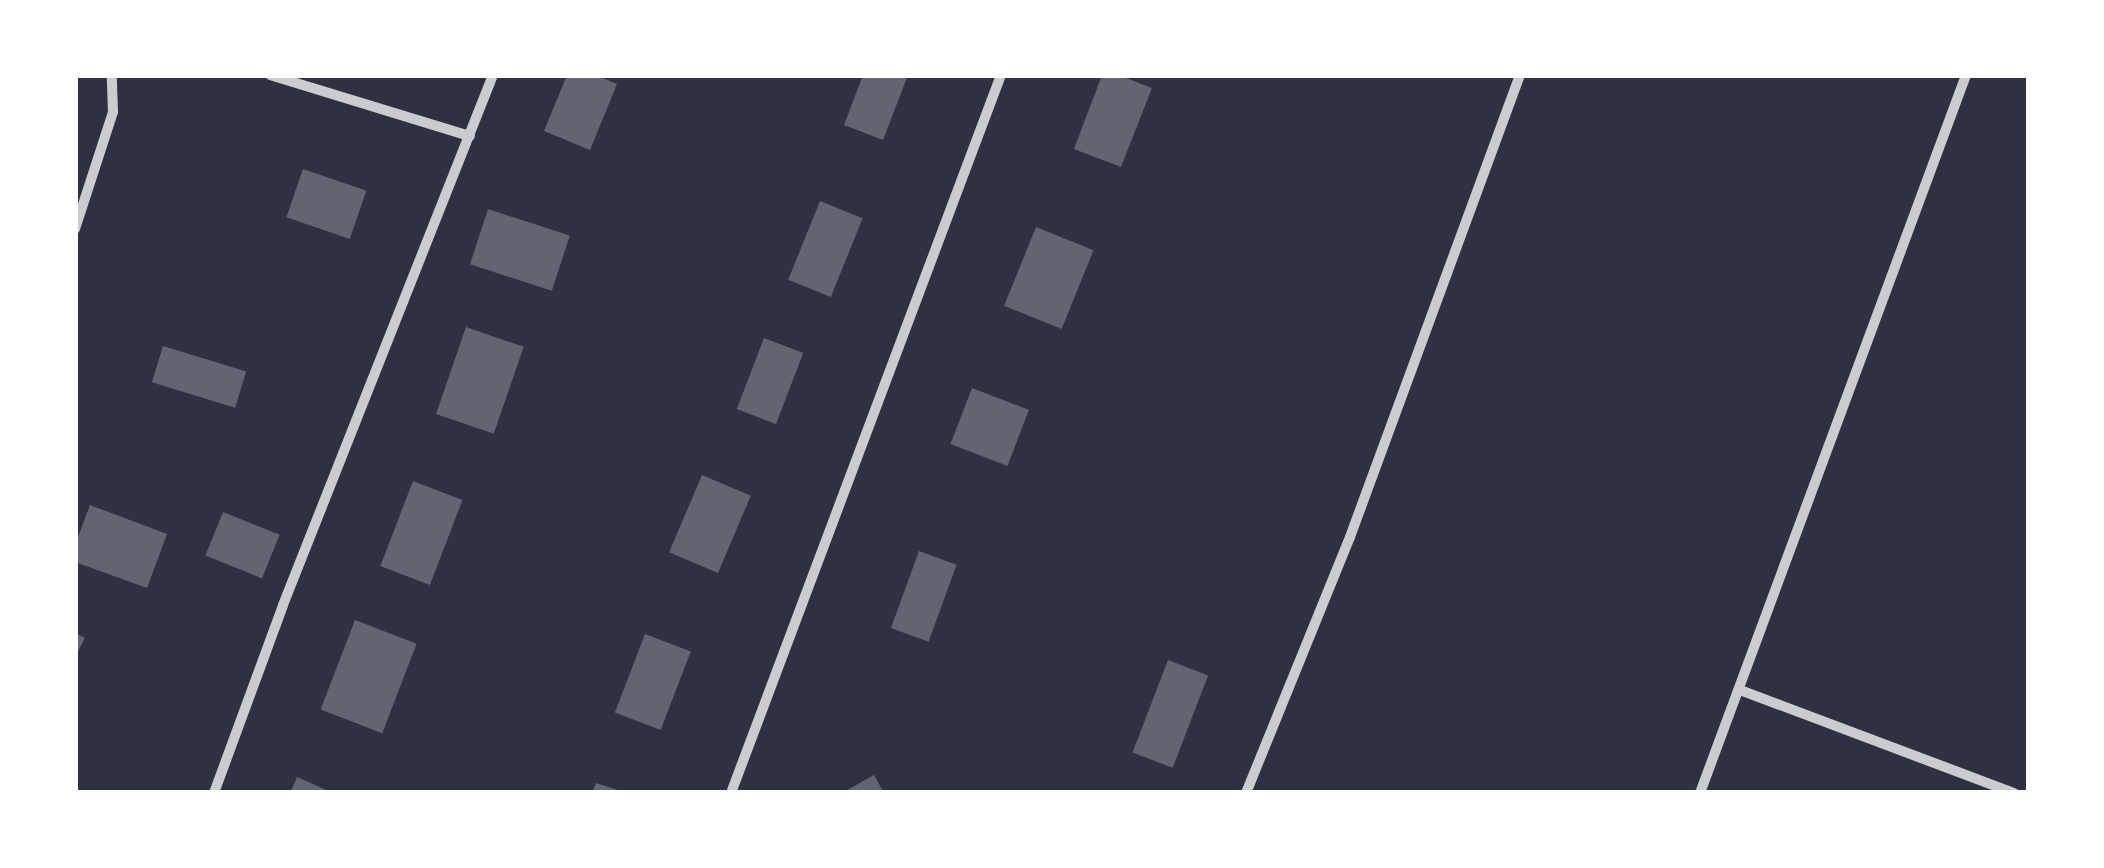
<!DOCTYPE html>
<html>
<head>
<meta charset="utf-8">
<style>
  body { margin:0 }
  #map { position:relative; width:2104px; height:868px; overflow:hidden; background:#2d3142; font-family:"Source Serif 4",serif }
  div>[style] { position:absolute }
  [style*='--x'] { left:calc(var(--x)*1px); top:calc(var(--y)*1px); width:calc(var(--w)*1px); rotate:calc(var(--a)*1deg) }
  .building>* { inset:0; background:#626471; transform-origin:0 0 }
  .minor>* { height:10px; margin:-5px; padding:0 5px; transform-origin:5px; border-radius:5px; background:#caccd0 }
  span { translate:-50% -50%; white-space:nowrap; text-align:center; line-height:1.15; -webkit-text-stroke:9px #fff; paint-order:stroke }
  .frame { position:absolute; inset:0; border:78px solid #fff; pointer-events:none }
</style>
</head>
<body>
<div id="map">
  <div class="building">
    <i style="clip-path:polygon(567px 75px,596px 75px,617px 84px,590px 150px,544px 131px)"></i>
    <i style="clip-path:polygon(863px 75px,908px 75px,883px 140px,844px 125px)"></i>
    <i style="clip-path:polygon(1102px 75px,1118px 75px,1152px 88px,1121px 167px,1074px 149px)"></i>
    <i style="left:303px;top:169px;width:67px;height:51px;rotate:19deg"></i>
    <i style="left:820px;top:201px;width:46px;height:85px;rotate:22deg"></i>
    <i style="left:488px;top:209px;width:86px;height:58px;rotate:18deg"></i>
    <i style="left:1036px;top:227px;width:62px;height:85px;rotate:22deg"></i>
    <i style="left:466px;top:327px;width:61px;height:92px;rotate:19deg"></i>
    <i style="left:764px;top:338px;width:42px;height:76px;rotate:21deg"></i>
    <i style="left:163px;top:346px;width:87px;height:38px;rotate:17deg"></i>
    <i style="left:972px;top:388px;width:61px;height:60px;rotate:21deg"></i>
    <i style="left:702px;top:475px;width:53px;height:84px;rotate:23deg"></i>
    <i style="left:413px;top:481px;width:53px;height:91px;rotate:21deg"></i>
    <i style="clip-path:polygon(90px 505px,167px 534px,147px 588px,75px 562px,75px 545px)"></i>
    <i style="left:223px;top:512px;width:61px;height:47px;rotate:22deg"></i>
    <i style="left:919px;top:551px;width:40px;height:82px;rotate:20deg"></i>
    <i style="left:355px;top:620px;width:66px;height:96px;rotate:21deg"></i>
    <i style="clip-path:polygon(75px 633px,85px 638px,75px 657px)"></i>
    <i style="left:645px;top:634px;width:49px;height:84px;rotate:21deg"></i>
    <i style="left:1168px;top:660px;width:43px;height:99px;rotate:21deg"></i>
    <i style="clip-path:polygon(874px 775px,884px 793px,842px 793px)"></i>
    <i style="clip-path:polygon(297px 777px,333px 793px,290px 793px)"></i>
    <i style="clip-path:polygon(596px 783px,624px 792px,624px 793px,592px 793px)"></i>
  </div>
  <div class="minor">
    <i style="--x:270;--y:75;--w:209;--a:17"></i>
    <i style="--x:75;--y:229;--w:123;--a:-72"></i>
    <i style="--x:113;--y:112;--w:37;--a:-92"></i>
    <i style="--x:1740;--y:690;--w:293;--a:20.6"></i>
    <i style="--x:214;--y:793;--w:200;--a:-69.8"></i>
    <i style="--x:283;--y:605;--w:570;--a:-68.39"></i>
    <i style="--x:731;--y:793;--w:767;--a:-69.39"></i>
    <i style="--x:1246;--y:793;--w:276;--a:-67.9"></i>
    <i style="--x:1350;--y:537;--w:492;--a:-69.8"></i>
    <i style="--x:1700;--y:793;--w:766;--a:-69.67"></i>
  </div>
  <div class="frame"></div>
</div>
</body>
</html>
